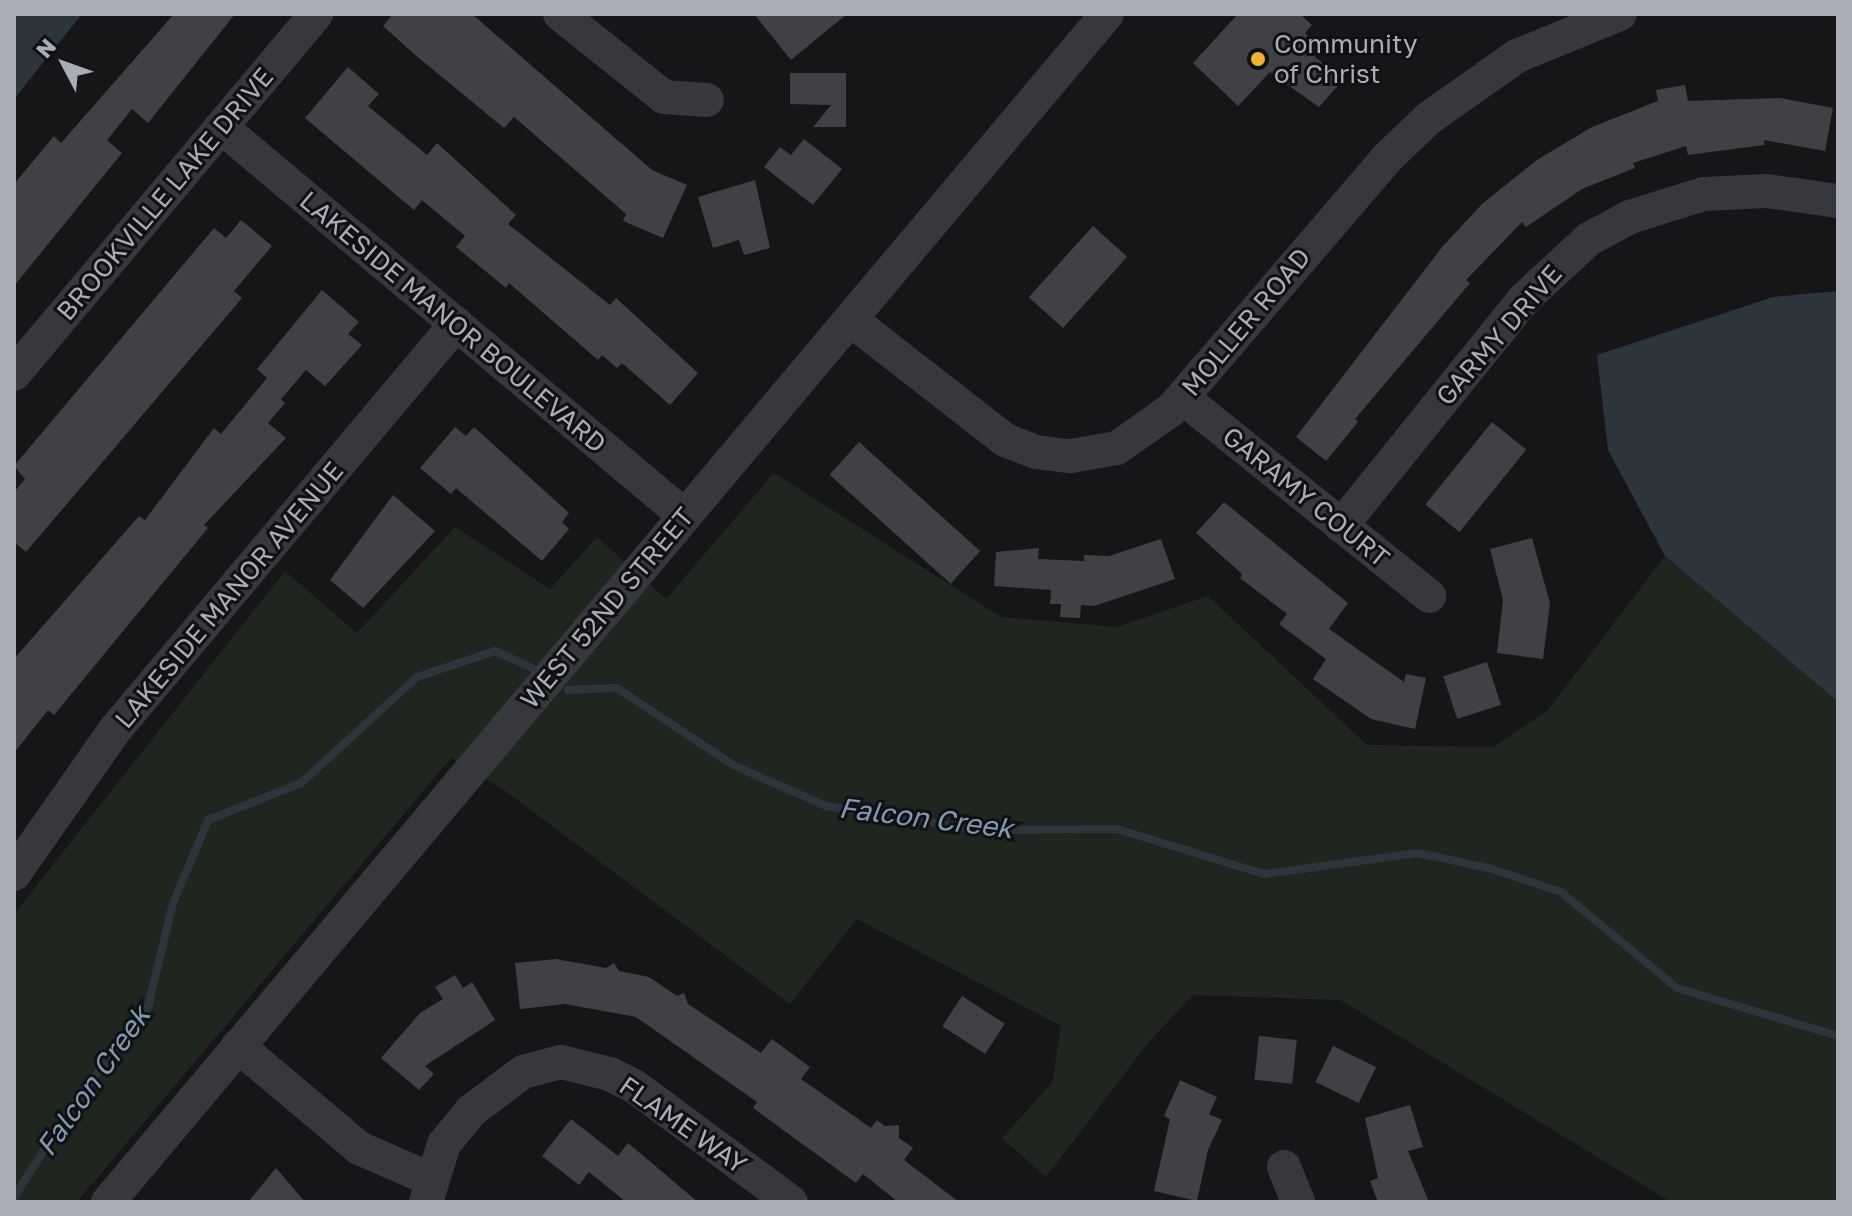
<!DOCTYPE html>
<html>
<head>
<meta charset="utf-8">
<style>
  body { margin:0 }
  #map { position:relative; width:1852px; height:1216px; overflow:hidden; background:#161618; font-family:"Golos Text",sans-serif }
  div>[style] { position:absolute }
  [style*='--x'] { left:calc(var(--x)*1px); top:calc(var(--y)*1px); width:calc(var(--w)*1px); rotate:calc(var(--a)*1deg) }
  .green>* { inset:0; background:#1e261f }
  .water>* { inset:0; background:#2c353c }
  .stream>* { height:8px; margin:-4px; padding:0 4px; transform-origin:4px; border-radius:4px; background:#2c353c }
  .building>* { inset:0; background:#404145; transform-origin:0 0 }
  .minor>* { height:34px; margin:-17px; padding:0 17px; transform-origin:17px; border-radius:17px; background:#37383d }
  .dots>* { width:22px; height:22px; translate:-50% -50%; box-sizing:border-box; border:4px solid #111113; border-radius:50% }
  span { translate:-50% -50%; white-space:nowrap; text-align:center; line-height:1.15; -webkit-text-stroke:6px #111113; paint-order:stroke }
  .poi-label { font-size:26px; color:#a8adb8 }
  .left { translate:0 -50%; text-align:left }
  .street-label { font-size:26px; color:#a8adb8 }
  .water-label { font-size:28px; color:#7f9bb3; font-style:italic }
  .frame { position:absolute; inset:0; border:16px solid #a8adb8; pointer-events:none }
  .north { position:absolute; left:24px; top:24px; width:80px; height:80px; -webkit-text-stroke:6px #111113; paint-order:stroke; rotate:311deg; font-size:22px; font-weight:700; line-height:32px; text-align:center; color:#a8adb8 }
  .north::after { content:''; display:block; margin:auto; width:28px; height:36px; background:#a8adb8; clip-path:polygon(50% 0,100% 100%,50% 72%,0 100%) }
</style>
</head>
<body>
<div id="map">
  <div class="green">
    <i style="clip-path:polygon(774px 473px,1001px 617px,1117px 627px,1208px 596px,1367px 745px,1493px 747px,1548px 710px,1665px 556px,1838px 702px,1838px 1202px,1671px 1202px,1340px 1000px,1193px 995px,1148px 1043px,1046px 1177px,1002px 1138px,1052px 1083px,1061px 1026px,857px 919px,790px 1004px,504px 790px,451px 758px,77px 1202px,14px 1202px,14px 914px,285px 571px,357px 633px,455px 527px,550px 589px,597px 537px,666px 599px)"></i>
  </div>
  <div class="water">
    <i style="clip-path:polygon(14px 14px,82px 14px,14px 99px)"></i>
    <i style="clip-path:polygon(1838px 291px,1838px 702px,1665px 556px,1608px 450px,1597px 355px,1773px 297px)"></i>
  </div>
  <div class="stream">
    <i style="--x:568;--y:690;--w:49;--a:-2.3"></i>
    <i style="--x:617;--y:688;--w:139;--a:33.6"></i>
    <i style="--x:733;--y:765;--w:102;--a:23.8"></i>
    <i style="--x:826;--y:806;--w:156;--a:8.9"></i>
    <i style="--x:980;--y:830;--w:137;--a:-0.4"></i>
    <i style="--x:1117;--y:829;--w:154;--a:17"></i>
    <i style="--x:1264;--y:874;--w:155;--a:-7.8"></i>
    <i style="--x:1418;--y:853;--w:73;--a:11.9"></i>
    <i style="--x:1489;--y:868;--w:76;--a:18.4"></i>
    <i style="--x:1561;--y:892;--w:151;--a:39.6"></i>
    <i style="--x:1677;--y:988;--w:168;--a:16.6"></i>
    <i style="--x:14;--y:1197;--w:108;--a:-57.5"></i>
    <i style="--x:72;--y:1106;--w:125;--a:-52.5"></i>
    <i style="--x:148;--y:1007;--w:107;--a:-76.5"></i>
    <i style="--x:173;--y:903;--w:90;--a:-67.1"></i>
    <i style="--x:208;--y:820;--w:100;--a:-21.7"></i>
    <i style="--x:301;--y:783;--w:157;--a:-42.4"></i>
    <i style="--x:417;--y:677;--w:82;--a:-18.4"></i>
    <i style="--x:495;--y:651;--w:41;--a:24.7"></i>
  </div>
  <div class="building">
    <i style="clip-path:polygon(174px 14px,235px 14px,148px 123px,132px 109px,107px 140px,122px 153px,14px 286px,14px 184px,54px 136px,61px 143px)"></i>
    <i style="clip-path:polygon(393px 14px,472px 14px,652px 170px,687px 185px,663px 238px,623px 221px,626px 214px,514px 117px,504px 128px,414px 54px,383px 26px)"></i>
    <i style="clip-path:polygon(754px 14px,847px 14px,791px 60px)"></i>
    <i style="clip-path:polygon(1238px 14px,1300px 14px,1312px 25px,1305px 33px,1322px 49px,1315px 57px,1343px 80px,1319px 107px,1270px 72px,1238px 106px,1193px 63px)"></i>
    <i style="clip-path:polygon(348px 67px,379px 94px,368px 106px,427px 155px,437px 143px,516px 215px,508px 224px,610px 305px,616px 298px,698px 373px,670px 405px,622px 363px,617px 368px,602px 355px,598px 360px,509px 283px,506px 288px,456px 247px,465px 236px,422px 200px,414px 210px,305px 118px)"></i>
    <i style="clip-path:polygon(790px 73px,846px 73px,846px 127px,813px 127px,831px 105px,790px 104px)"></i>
    <i style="clip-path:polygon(1685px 85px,1688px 101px,1780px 98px,1833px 108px,1825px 151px,1764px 140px,1764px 145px,1688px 155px,1686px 146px,1633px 163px,1635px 168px,1582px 189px,1526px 227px,1522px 222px,1466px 280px,1470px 283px,1355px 419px,1358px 422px,1326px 461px,1296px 437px,1443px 246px,1483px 203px,1537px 160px,1592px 127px,1658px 101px,1656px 90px)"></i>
    <i style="clip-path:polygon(804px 139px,842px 169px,813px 205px,764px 167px,780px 147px,791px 155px)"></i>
    <i style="clip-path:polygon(755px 180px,770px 248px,744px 255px,739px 240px,713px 248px,698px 197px)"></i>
    <i style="clip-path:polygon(241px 220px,272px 246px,234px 291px,242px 298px,26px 552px,14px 542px,14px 492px,25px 479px,14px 466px,214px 228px,226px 238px)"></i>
    <i style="left:1093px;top:226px;width:46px;height:96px;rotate:42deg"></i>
    <i style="clip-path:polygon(322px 290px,359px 322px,348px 334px,362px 345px,325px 386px,306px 370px,281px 399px,285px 403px,268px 423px,286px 438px,204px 525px,208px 528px,54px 715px,48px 710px,14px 753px,14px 659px,139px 516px,145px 520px,214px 428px,221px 434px,267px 378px,257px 369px)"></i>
    <i style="left:1492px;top:422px;width:44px;height:106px;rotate:39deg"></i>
    <i style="clip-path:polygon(455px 427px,466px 436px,474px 427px,569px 513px,562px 522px,569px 529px,542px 561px,456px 488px,451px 494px,420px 468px)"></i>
    <i style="left:859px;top:442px;width:163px;height:44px;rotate:42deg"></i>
    <i style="clip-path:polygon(393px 495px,435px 531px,363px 608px,330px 580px)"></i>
    <i style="clip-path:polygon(1224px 502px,1348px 603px,1329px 629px,1404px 682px,1406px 674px,1426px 678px,1415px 729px,1371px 719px,1313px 679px,1326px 659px,1279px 624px,1287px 614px,1240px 578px,1242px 574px,1196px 533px)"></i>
    <i style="clip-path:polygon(1532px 538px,1550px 603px,1543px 659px,1497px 653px,1503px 600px,1490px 549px)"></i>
    <i style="clip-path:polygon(1161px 539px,1175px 579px,1094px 606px,1081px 605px,1080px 618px,1060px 617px,1061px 604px,1050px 604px,1051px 590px,994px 586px,996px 552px,1039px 548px,1038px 559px,1084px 561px,1084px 555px,1109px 556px)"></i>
    <i style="left:1487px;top:662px;width:45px;height:46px;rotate:72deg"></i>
    <i style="clip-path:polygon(556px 959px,606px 968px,614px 963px,619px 971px,649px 977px,677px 996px,684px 993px,688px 1004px,761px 1053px,772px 1039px,810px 1067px,801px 1079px,871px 1128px,877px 1120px,885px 1126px,899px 1125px,899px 1138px,913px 1148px,904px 1160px,959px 1202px,898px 1202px,863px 1174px,856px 1183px,753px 1108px,757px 1102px,636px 1017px,565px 1004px,520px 1009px,515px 963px)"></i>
    <i style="clip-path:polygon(455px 975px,463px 988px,472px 982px,495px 1020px,425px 1066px,434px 1074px,419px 1090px,381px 1058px,420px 1013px,443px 999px,435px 987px)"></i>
    <i style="left:962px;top:996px;width:51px;height:36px;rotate:33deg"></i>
    <i style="left:1259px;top:1036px;width:38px;height:44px;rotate:6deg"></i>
    <i style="left:1333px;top:1046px;width:48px;height:40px;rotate:26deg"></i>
    <i style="clip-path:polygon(1180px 1080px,1217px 1097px,1209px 1114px,1222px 1120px,1208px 1150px,1197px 1201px,1154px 1191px,1170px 1119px,1164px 1116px)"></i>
    <i style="clip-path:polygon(1410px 1105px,1423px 1147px,1408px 1151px,1429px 1202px,1378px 1202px,1370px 1181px,1378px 1178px,1365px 1118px)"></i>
    <i style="clip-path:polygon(571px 1119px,618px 1156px,628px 1143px,698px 1202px,626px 1202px,589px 1172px,579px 1185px,542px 1156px)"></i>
    <i style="clip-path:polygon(276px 1168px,305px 1202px,248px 1202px)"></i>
  </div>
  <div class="minor">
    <i style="--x:560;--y:14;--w:133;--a:38.6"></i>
    <i style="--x:664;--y:97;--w:43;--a:4"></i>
    <i style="--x:221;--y:127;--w:605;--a:39.98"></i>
    <i style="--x:851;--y:320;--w:195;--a:37.9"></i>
    <i style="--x:1005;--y:440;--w:33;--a:21"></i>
    <i style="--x:1036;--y:452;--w:35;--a:7"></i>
    <i style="--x:1071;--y:456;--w:47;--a:-9.9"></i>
    <i style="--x:1117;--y:448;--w:67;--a:-35.3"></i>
    <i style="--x:1172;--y:409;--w:329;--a:-49.4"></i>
    <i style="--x:1386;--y:159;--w:59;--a:-43.6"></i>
    <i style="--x:1429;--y:118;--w:108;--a:-35.2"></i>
    <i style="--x:1517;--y:56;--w:111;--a:-22.2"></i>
    <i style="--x:14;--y:374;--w:470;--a:-50"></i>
    <i style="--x:1183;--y:398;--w:316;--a:38.8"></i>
    <i style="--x:1341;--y:526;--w:292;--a:-51.1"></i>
    <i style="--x:1524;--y:299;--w:88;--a:-42.7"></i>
    <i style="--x:1589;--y:239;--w:47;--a:-28.2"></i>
    <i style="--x:1630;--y:217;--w:77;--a:-17.3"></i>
    <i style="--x:1704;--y:194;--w:62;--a:-2.8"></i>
    <i style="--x:1766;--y:191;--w:73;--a:7.9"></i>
    <i style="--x:14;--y:874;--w:174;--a:-55"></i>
    <i style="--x:114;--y:731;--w:532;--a:-49.96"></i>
    <i style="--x:238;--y:1046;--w:158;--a:40.1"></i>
    <i style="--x:359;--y:1148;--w:77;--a:23.6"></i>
    <i style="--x:1284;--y:1167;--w:38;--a:68"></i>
    <i style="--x:108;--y:1202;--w:1552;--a:-49.94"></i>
    <i style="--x:426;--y:1202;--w:61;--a:-72.8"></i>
    <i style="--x:444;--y:1144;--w:43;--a:-50.7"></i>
    <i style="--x:471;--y:1111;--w:65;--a:-36.9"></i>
    <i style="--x:523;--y:1072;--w:39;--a:-15"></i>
    <i style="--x:561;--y:1062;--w:50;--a:13.8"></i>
    <i style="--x:610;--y:1074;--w:27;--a:27"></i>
    <i style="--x:634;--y:1086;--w:195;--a:36.5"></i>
  </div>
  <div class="dots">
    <i style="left:1258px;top:59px;background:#f2b134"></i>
  </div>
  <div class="poi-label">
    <span class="left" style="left:1274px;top:59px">Community<br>of Christ</span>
  </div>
  <div class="street-label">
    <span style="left:165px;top:194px;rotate:-50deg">BROOKVILLE LAKE DRIVE</span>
    <span style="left:453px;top:322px;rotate:40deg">LAKESIDE MANOR BOULEVARD</span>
    <span style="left:1246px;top:322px;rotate:-50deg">MOLLER ROAD</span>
    <span style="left:1499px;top:335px;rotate:-49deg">GARMY DRIVE</span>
    <span style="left:1306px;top:497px;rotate:39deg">GARAMY COURT</span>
    <span style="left:229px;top:595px;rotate:-50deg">LAKESIDE MANOR AVENUE</span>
    <span style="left:607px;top:608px;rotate:-50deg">WEST 52ND STREET</span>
    <span style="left:683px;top:1125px;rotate:35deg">FLAME WAY</span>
  </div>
  <div class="water-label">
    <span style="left:926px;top:818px;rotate:7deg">Falcon Creek</span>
    <span style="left:93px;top:1081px;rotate:-55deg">Falcon Creek</span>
  </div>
  <div class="frame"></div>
  <div class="north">N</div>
</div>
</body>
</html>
